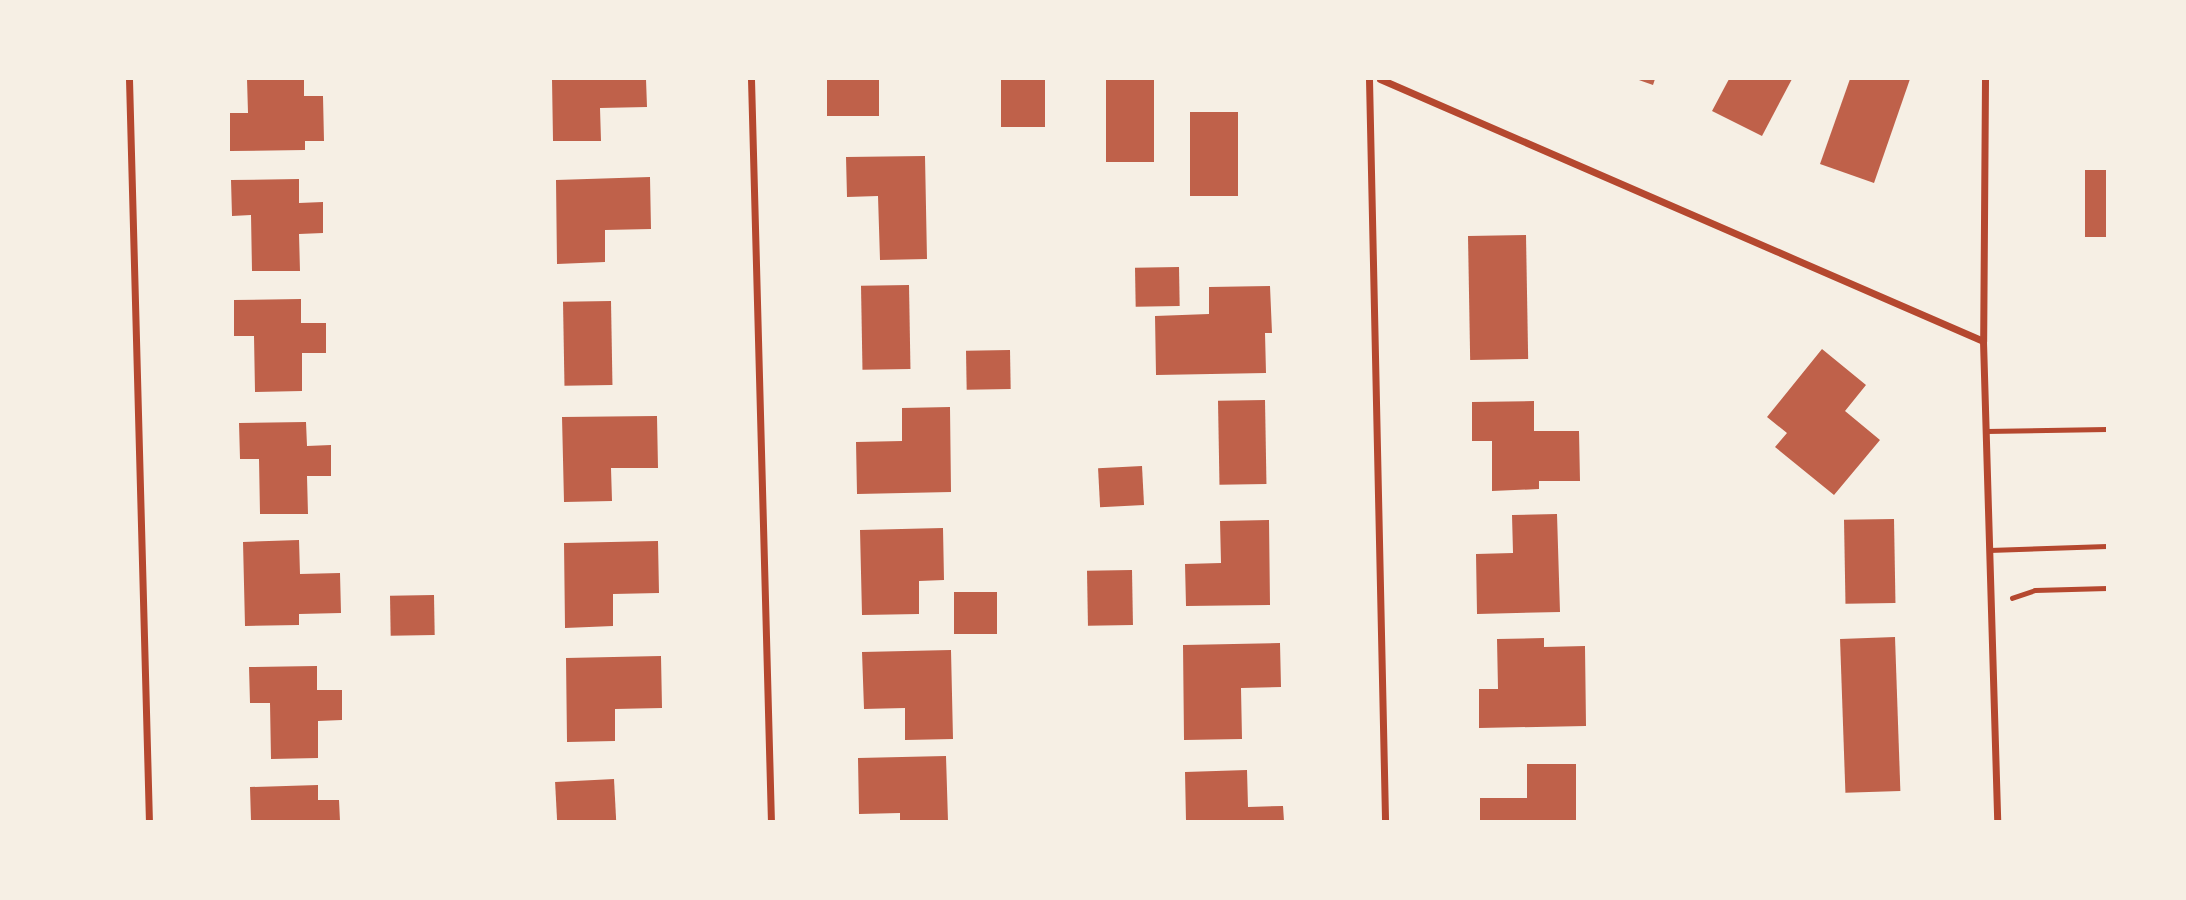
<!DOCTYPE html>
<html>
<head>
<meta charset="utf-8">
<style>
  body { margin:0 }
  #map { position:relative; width:2186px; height:900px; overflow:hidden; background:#f6efe4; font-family:"DM Sans",sans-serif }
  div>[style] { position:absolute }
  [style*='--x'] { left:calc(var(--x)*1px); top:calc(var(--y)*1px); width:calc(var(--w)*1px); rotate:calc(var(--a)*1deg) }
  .building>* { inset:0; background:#bf614a; transform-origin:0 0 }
  .path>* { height:4.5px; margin:-2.25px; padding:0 2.25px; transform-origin:2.25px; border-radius:2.25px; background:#b5482f }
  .service>* { height:5px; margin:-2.5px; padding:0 2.5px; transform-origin:2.5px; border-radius:2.5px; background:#b5482f }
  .minor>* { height:7px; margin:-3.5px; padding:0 3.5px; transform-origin:3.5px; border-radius:3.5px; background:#b5482f }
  span { translate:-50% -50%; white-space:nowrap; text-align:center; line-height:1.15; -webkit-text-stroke:6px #f6efe4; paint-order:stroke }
  .frame { position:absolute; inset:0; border:80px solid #f6efe4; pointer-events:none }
</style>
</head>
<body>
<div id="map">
  <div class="building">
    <i style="clip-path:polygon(247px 79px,304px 79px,304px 96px,323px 96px,324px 141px,305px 141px,305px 150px,230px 151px,230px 113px,248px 113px)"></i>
    <i style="clip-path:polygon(552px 79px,646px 79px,647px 107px,600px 108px,601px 141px,553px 141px)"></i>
    <i style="left:827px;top:79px;width:52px;height:37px"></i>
    <i style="left:1001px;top:79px;width:44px;height:48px"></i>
    <i style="left:1106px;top:79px;width:48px;height:83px"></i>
    <i style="clip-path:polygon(1636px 79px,1655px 79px,1653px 85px)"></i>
    <i style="clip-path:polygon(1729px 79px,1792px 79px,1762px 136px,1712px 111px)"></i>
    <i style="clip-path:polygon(1850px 79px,1910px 79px,1874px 183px,1820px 164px)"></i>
    <i style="left:1190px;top:112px;width:48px;height:84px"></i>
    <i style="clip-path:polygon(925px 156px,927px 259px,880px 260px,878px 196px,847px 197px,846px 157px)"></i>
    <i style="left:2107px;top:170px;width:67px;height:22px;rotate:90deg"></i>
    <i style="clip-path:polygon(650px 177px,651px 229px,605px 230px,605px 262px,557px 264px,556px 180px)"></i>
    <i style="clip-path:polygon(299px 179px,299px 203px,323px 202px,323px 233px,299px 234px,300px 271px,252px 271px,251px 215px,232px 216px,231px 180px)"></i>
    <i style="left:1526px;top:235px;width:124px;height:58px;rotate:89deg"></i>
    <i style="left:1179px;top:267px;width:39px;height:44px;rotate:89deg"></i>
    <i style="left:909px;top:285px;width:84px;height:48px;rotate:89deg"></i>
    <i style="clip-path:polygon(1270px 286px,1272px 333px,1265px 333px,1266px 373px,1156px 375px,1155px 316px,1209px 314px,1209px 287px)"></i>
    <i style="clip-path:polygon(301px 299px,301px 323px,326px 323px,326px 353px,302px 353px,302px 391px,255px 392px,254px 336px,234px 336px,234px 300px)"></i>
    <i style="left:611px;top:301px;width:84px;height:48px;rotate:89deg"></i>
    <i style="clip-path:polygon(1822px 349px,1866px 385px,1845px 411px,1880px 440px,1834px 495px,1775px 447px,1787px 433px,1767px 417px)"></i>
    <i style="left:1010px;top:350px;width:39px;height:44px;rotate:89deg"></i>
    <i style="left:1265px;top:400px;width:84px;height:47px;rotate:89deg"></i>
    <i style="clip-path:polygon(1534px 401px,1534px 431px,1579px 431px,1580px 481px,1539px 481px,1539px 489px,1492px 491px,1492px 441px,1472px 441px,1472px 402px)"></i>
    <i style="clip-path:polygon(950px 407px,951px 492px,857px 494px,856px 442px,902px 441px,902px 408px)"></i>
    <i style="clip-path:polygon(657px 416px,658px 468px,611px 468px,612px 501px,564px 502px,562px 417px)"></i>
    <i style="clip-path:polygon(306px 422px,307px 446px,331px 445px,331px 476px,307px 476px,308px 514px,260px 514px,259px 459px,240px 459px,239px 423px)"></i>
    <i style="left:1142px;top:466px;width:39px;height:44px;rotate:87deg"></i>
    <i style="clip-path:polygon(1557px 514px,1560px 612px,1477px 614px,1476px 554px,1513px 553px,1512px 515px)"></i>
    <i style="left:1894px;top:519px;width:84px;height:50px;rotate:89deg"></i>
    <i style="clip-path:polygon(1269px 520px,1270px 605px,1186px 606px,1185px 564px,1221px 563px,1220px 521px)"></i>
    <i style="clip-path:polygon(943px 528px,944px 580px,919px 581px,919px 614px,862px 615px,860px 530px)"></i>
    <i style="clip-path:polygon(299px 540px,300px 574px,340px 573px,341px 613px,299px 614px,299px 625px,245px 626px,243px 542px)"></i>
    <i style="clip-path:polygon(658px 541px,659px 593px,613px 594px,613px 626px,565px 628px,564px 543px)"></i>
    <i style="left:1132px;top:570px;width:55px;height:45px;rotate:89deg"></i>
    <i style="left:954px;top:592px;width:43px;height:42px"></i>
    <i style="left:434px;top:595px;width:40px;height:44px;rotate:89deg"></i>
    <i style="left:1895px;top:637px;width:154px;height:55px;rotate:88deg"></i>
    <i style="clip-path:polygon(1544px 638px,1544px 647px,1585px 646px,1586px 726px,1479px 728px,1479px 689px,1498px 689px,1497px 639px)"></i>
    <i style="clip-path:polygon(1280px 643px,1281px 687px,1241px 688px,1242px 739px,1184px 740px,1183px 645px)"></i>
    <i style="clip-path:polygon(951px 650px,953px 739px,905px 740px,905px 708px,864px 709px,862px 652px)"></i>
    <i style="clip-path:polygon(661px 656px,662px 708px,615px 709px,615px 741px,567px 742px,566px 658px)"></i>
    <i style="clip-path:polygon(317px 666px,317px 690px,342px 690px,342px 720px,318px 721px,318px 758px,271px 759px,270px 703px,250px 703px,249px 667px)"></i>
    <i style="clip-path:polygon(946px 756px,948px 821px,900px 821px,900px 813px,859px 814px,858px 758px)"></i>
    <i style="clip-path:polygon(1527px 764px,1576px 764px,1576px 821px,1480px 821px,1480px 798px,1527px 798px)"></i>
    <i style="clip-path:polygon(1247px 770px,1248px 807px,1283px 806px,1284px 821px,1186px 821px,1185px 772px)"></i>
    <i style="left:614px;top:779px;width:42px;height:59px;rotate:87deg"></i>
    <i style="clip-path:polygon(318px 785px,318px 800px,339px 800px,340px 821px,251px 821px,250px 787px)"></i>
  </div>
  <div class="path">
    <i style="--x:2012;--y:598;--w:24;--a:-19"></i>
    <i style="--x:2035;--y:590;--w:72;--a:-1.6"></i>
  </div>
  <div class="service">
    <i style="--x:1986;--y:431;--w:121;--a:-0.9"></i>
    <i style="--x:1989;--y:550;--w:118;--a:-1.9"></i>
  </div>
  <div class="minor">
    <i style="--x:129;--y:79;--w:742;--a:88.46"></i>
    <i style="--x:751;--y:79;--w:742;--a:88.46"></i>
    <i style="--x:1369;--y:79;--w:742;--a:88.76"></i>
    <i style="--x:1380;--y:79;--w:657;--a:23.48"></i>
    <i style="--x:1985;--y:79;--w:262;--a:90.4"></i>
    <i style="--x:1983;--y:341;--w:480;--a:88.3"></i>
  </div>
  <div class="frame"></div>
</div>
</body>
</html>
